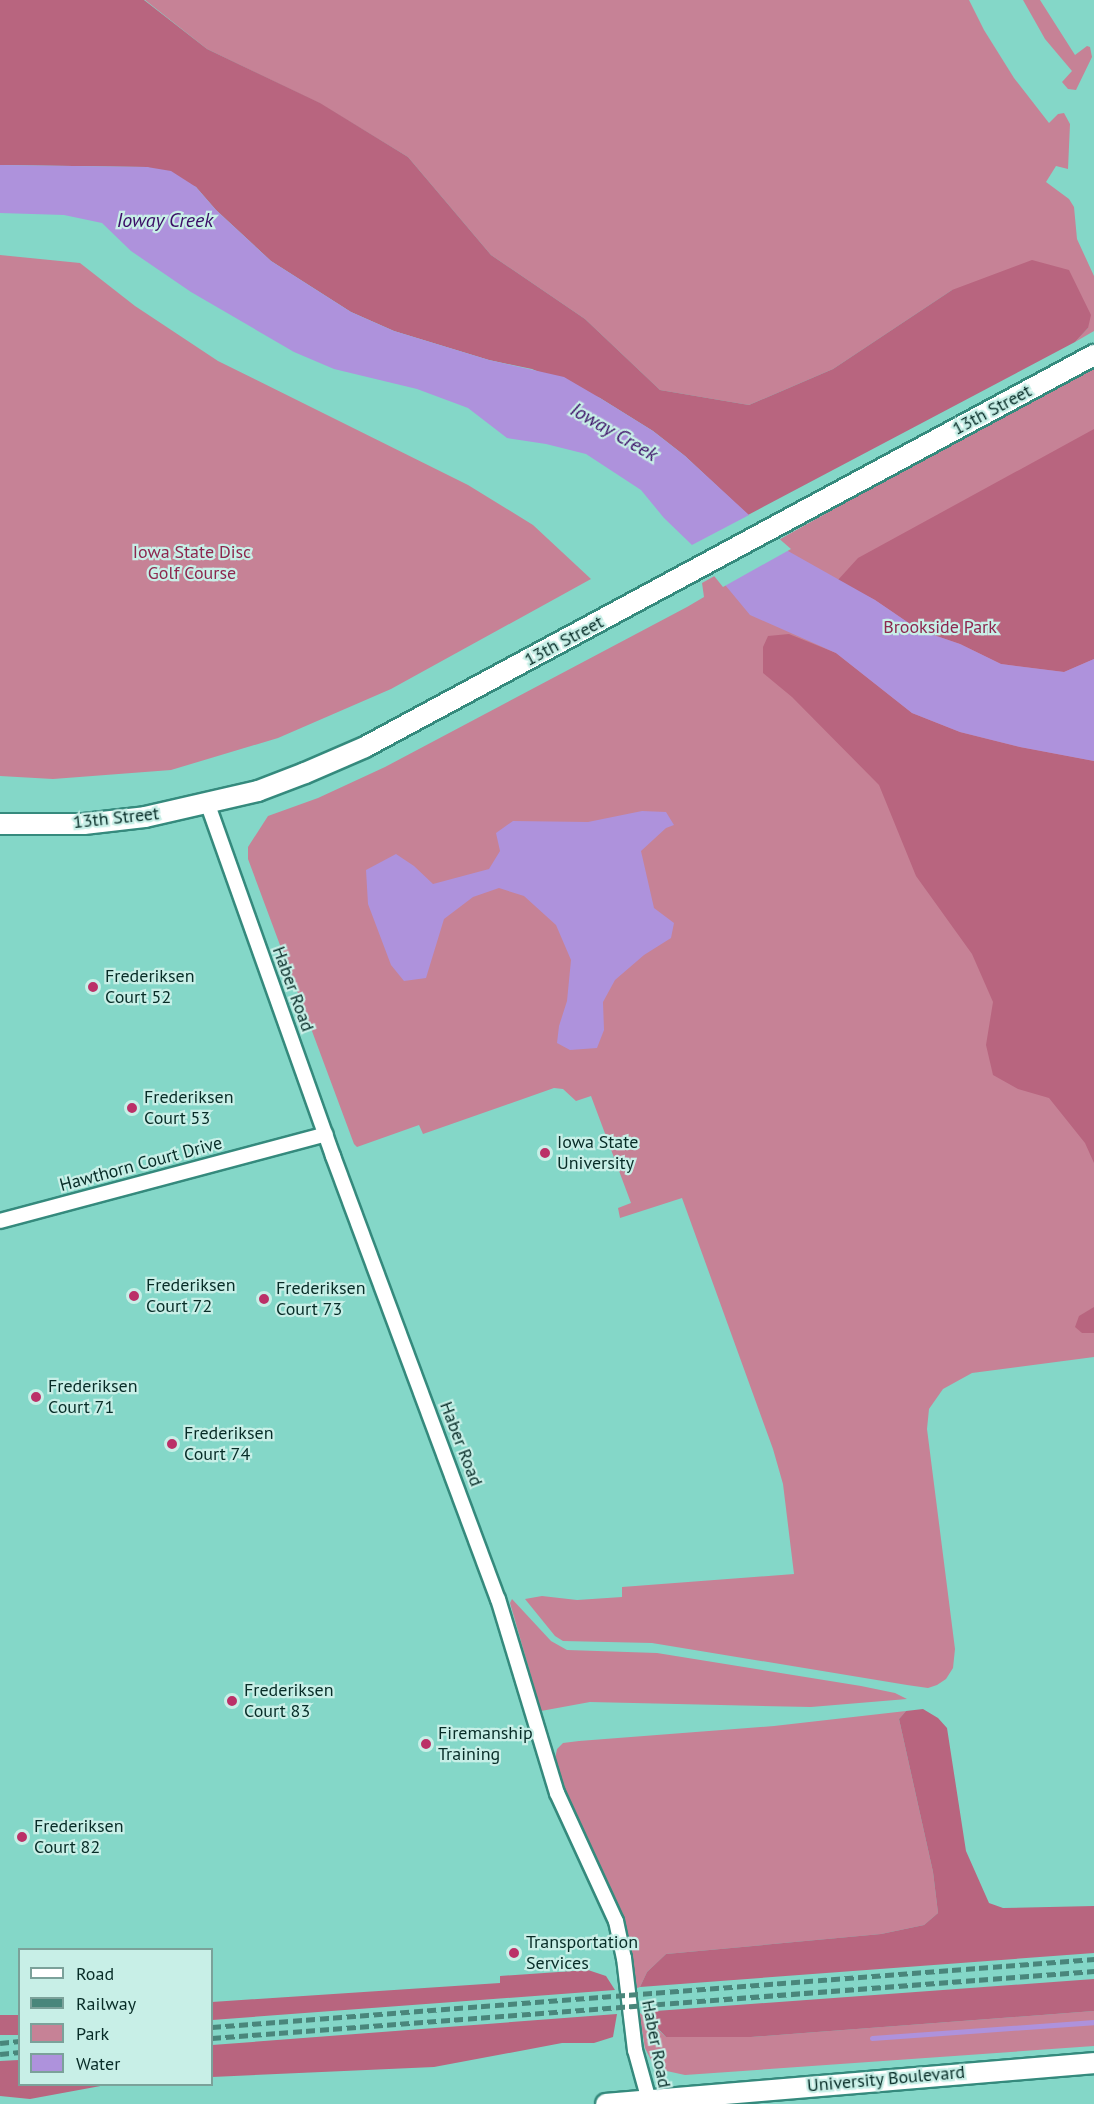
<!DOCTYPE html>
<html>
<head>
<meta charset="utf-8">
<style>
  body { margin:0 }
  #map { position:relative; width:1094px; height:2104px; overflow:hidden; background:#84d7c8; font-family:"PT Sans",sans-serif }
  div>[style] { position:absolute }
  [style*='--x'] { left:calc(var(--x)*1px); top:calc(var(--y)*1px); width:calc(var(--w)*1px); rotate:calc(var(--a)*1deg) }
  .green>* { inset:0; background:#c68296 }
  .forest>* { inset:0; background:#b8657f; transform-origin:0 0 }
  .water>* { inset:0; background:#ae92dc }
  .pier>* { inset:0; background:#84d7c8 }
  .stream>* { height:5px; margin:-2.5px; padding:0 2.5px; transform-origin:2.5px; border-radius:2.5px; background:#ae92dc }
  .roads { filter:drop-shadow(2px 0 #358a7d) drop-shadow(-2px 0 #358a7d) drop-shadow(0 2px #358a7d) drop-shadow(0 -2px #358a7d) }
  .street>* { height:14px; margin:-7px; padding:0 7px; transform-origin:7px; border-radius:7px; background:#fff }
  .secondary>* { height:20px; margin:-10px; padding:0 10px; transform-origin:10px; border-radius:10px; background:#fff }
  .rail>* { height:4.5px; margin-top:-2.25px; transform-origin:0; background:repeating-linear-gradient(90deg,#49867b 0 9px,transparent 0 13.5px) }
  .dots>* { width:16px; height:16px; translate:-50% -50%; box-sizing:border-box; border:3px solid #c8efe7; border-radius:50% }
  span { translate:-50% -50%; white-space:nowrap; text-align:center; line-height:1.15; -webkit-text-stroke:4.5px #c8efe7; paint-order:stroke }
  .street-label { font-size:18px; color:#072c27 }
  .park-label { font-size:18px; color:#8c274e }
  .poi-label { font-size:18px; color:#072c27 }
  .left { translate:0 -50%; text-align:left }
  .water-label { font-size:20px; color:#3b0e66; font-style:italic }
  .legend { position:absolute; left:18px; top:1948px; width:195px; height:138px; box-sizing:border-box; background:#c8efe7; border:2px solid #7ba19a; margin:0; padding:8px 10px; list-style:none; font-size:18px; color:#072c27 }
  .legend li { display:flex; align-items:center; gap:12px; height:30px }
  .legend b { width:30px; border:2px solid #7ba19a }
</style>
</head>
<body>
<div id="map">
  <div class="green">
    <i style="clip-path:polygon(145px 0,969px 0,984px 30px,1014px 78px,1049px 123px,1058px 114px,1064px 113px,1070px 124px,1068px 169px,1056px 166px,1046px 182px,1069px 199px,1074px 207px,1077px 239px,1094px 276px,1094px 331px,1075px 342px,1088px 328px,952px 290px,833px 369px,749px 405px,660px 390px,585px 319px,491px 255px,408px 157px,319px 103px,207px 49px)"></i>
    <i style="clip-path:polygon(1023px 0,1040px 0,1075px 55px,1087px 46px,1090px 47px,1092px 57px,1076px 90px,1068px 89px,1062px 82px,1072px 71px,1045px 39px)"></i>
    <i style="clip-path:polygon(0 255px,80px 263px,135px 306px,218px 361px,468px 485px,533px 525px,591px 579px,391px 689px,278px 738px,171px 770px,53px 779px,0 776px)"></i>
    <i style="clip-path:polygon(1094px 363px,1094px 1357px,972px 1373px,943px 1389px,929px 1409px,927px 1429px,955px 1649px,953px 1668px,946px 1679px,937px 1685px,928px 1688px,907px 1685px,652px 1643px,563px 1641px,555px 1636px,525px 1599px,542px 1596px,577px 1600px,622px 1597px,622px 1587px,794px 1574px,783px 1484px,773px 1449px,682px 1198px,620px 1218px,618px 1208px,631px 1203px,591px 1096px,576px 1101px,563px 1089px,554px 1088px,423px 1134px,419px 1125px,357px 1147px,354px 1144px,248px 859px,248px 847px,268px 816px,318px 798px,385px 767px,687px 607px,704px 597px,702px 583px)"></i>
    <i style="clip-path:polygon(512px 1599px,551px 1641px,567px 1650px,657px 1653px,861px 1686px,895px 1693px,907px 1699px,811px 1707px,590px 1702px,541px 1711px,510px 1603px)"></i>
    <i style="clip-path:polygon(906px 1711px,899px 1719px,933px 1872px,938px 1913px,924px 1925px,881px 1934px,666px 1954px,647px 1972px,640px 1987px,637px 1988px,626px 1927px,566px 1794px,555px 1759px,557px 1749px,563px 1743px,579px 1741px,774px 1726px)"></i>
    <i style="clip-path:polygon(1094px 2011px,1094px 2046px,685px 2075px,662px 2070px,652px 2062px,645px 2048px,639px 2012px,666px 2037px,751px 2037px)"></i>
  </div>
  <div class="forest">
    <i style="clip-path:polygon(0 0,144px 0,207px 49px,320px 103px,408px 157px,491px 255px,585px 319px,660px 390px,749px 405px,833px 369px,952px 290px,1032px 260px,1069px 270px,1091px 315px,1088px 328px,1075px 342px,748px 515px,685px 456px,653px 431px,600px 398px,532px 369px,489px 360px,394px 331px,351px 312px,271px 261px,216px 210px,196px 187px,147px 167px,0 165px)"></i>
    <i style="clip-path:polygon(1094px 429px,1094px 659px,1064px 672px,1001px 664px,960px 644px,919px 630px,875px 600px,837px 581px,858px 558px)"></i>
    <i style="clip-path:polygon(789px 634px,836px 653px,912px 713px,960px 732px,1020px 747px,1094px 761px,1094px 1163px,1085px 1143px,1049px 1098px,1018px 1089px,993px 1075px,986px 1045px,993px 1002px,972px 954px,916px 876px,879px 785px,792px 697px,763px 673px,763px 647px,768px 636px)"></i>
    <i style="clip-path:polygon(1094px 1307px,1094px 1333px,1082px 1333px,1075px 1327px,1079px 1316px)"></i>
    <i style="clip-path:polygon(923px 1709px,938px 1718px,947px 1728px,966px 1851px,989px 1903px,1003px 1908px,1094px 1906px,1094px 1953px,640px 1987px,647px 1972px,666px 1954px,881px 1934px,924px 1925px,938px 1913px,933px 1872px,899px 1719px,906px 1711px)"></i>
    <i style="clip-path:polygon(588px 1970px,606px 1976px,615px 1990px,212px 2020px,212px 2002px,500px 1983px,500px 1976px)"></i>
    <i style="clip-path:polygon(1094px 1979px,1094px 2011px,751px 2037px,666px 2037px,642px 2012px)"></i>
    <i style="clip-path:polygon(617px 2014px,613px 2037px,594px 2043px,562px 2043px,434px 2067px,212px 2077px,212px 2045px)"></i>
    <i style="left:19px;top:2015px;width:20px;height:19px;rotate:90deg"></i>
    <i style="clip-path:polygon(19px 2060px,20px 2084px,106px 2085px,30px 2099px,0 2096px,0 2061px)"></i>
  </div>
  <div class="water">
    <i style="clip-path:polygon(0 165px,147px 167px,171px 171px,196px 187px,216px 210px,271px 261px,351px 312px,394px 331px,489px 360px,564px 377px,600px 398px,653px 431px,685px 456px,788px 551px,875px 600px,919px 630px,960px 644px,1001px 664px,1064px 672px,1094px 659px,1094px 761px,1020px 747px,960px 732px,912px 713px,836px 653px,750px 615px,692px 545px,664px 518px,641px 490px,586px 454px,546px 444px,507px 438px,468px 408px,417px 389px,334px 369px,294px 352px,191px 292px,131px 251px,102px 223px,64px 215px,0 213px)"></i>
    <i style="clip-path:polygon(642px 811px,666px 812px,674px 825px,666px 828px,641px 851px,654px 908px,674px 923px,671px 938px,644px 955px,615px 980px,603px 1002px,604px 1030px,597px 1048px,570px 1050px,557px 1043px,559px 1026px,567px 1001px,571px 960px,556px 925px,524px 896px,499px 888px,473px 897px,444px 919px,426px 978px,404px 981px,391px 965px,368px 904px,366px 870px,396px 854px,414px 866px,433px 884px,489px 869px,500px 851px,496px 833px,513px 821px,588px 822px)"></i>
  </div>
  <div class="pier">
    <i style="clip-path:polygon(751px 514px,791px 549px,723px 587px,690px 546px)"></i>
  </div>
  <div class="stream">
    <i style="--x:872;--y:2038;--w:223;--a:-4.1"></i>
  </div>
  <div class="roads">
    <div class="street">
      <i style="--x:208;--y:805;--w:373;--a:70.4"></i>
      <i style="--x:333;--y:1156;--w:473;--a:69.6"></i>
      <i style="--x:498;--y:1599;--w:203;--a:73.1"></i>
      <i style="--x:557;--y:1793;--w:141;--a:65.3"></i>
      <i style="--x:616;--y:1921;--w:38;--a:78"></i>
      <i style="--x:624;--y:1958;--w:93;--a:83.2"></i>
      <i style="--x:635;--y:2050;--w:56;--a:74.5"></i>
      <i style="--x:0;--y:1221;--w:337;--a:-14.9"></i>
    </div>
    <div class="secondary">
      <i style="--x:0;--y:824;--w:84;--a:0"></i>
      <i style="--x:84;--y:824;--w:61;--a:-6.5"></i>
      <i style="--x:145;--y:817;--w:116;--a:-13"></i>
      <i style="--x:258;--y:791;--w:50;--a:-21"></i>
      <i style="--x:305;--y:773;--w:65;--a:-23.4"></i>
      <i style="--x:365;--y:747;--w:828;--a:-28.27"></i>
      <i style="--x:606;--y:2104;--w:490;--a:-4.8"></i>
    </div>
  </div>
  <div class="rail">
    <i style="--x:212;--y:2027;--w:885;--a:-4.41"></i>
    <i style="--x:212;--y:2038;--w:885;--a:-4.34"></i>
    <i style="--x:0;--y:2043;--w:20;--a:-6"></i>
    <i style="--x:0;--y:2054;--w:20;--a:-6"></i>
  </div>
  <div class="dots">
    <i style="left:93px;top:987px;background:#bb3068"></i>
    <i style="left:132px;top:1108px;background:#bb3068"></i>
    <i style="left:545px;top:1153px;background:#bb3068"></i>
    <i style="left:134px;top:1296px;background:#bb3068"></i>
    <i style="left:264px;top:1299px;background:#bb3068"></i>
    <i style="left:36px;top:1397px;background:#bb3068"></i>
    <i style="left:172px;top:1444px;background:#bb3068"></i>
    <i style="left:232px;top:1701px;background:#bb3068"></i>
    <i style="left:426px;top:1744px;background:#bb3068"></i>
    <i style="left:22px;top:1837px;background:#bb3068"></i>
    <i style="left:514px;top:1953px;background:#bb3068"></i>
  </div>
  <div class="street-label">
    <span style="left:992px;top:410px;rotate:-28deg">13th Street</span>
    <span style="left:564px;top:641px;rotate:-28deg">13th Street</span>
    <span style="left:116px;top:818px;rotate:-6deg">13th Street</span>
    <span style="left:293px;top:989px;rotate:70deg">Haber Road</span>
    <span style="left:141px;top:1164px;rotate:-15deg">Hawthorn Court Drive</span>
    <span style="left:461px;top:1444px;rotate:69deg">Haber Road</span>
    <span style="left:656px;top:2044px;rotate:79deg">Haber Road</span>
    <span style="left:886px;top:2079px;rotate:-5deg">University Boulevard</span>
  </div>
  <div class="park-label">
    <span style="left:192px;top:563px">Iowa State Disc<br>Golf Course</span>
    <span style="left:940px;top:627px">Brookside Park</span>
  </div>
  <div class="poi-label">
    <span class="left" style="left:105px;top:987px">Frederiksen<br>Court 52</span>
    <span class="left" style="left:144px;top:1108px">Frederiksen<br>Court 53</span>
    <span class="left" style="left:557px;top:1153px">Iowa State<br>University</span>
    <span class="left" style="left:146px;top:1296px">Frederiksen<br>Court 72</span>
    <span class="left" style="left:276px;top:1299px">Frederiksen<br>Court 73</span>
    <span class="left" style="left:48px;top:1397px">Frederiksen<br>Court 71</span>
    <span class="left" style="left:184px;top:1444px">Frederiksen<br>Court 74</span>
    <span class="left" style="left:244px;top:1701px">Frederiksen<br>Court 83</span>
    <span class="left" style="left:438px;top:1744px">Firemanship<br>Training</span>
    <span class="left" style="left:34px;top:1837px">Frederiksen<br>Court 82</span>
    <span class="left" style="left:526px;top:1953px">Transportation<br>Services</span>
  </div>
  <div class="water-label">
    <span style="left:165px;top:220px">Ioway Creek</span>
    <span style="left:614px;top:432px;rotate:30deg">Ioway Creek</span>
  </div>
  <ul class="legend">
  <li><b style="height:8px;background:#fff"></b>Road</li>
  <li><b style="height:8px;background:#49867b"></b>Railway</li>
  <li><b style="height:16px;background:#c68296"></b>Park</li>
  <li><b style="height:16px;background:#ae92dc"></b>Water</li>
  </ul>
</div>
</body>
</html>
